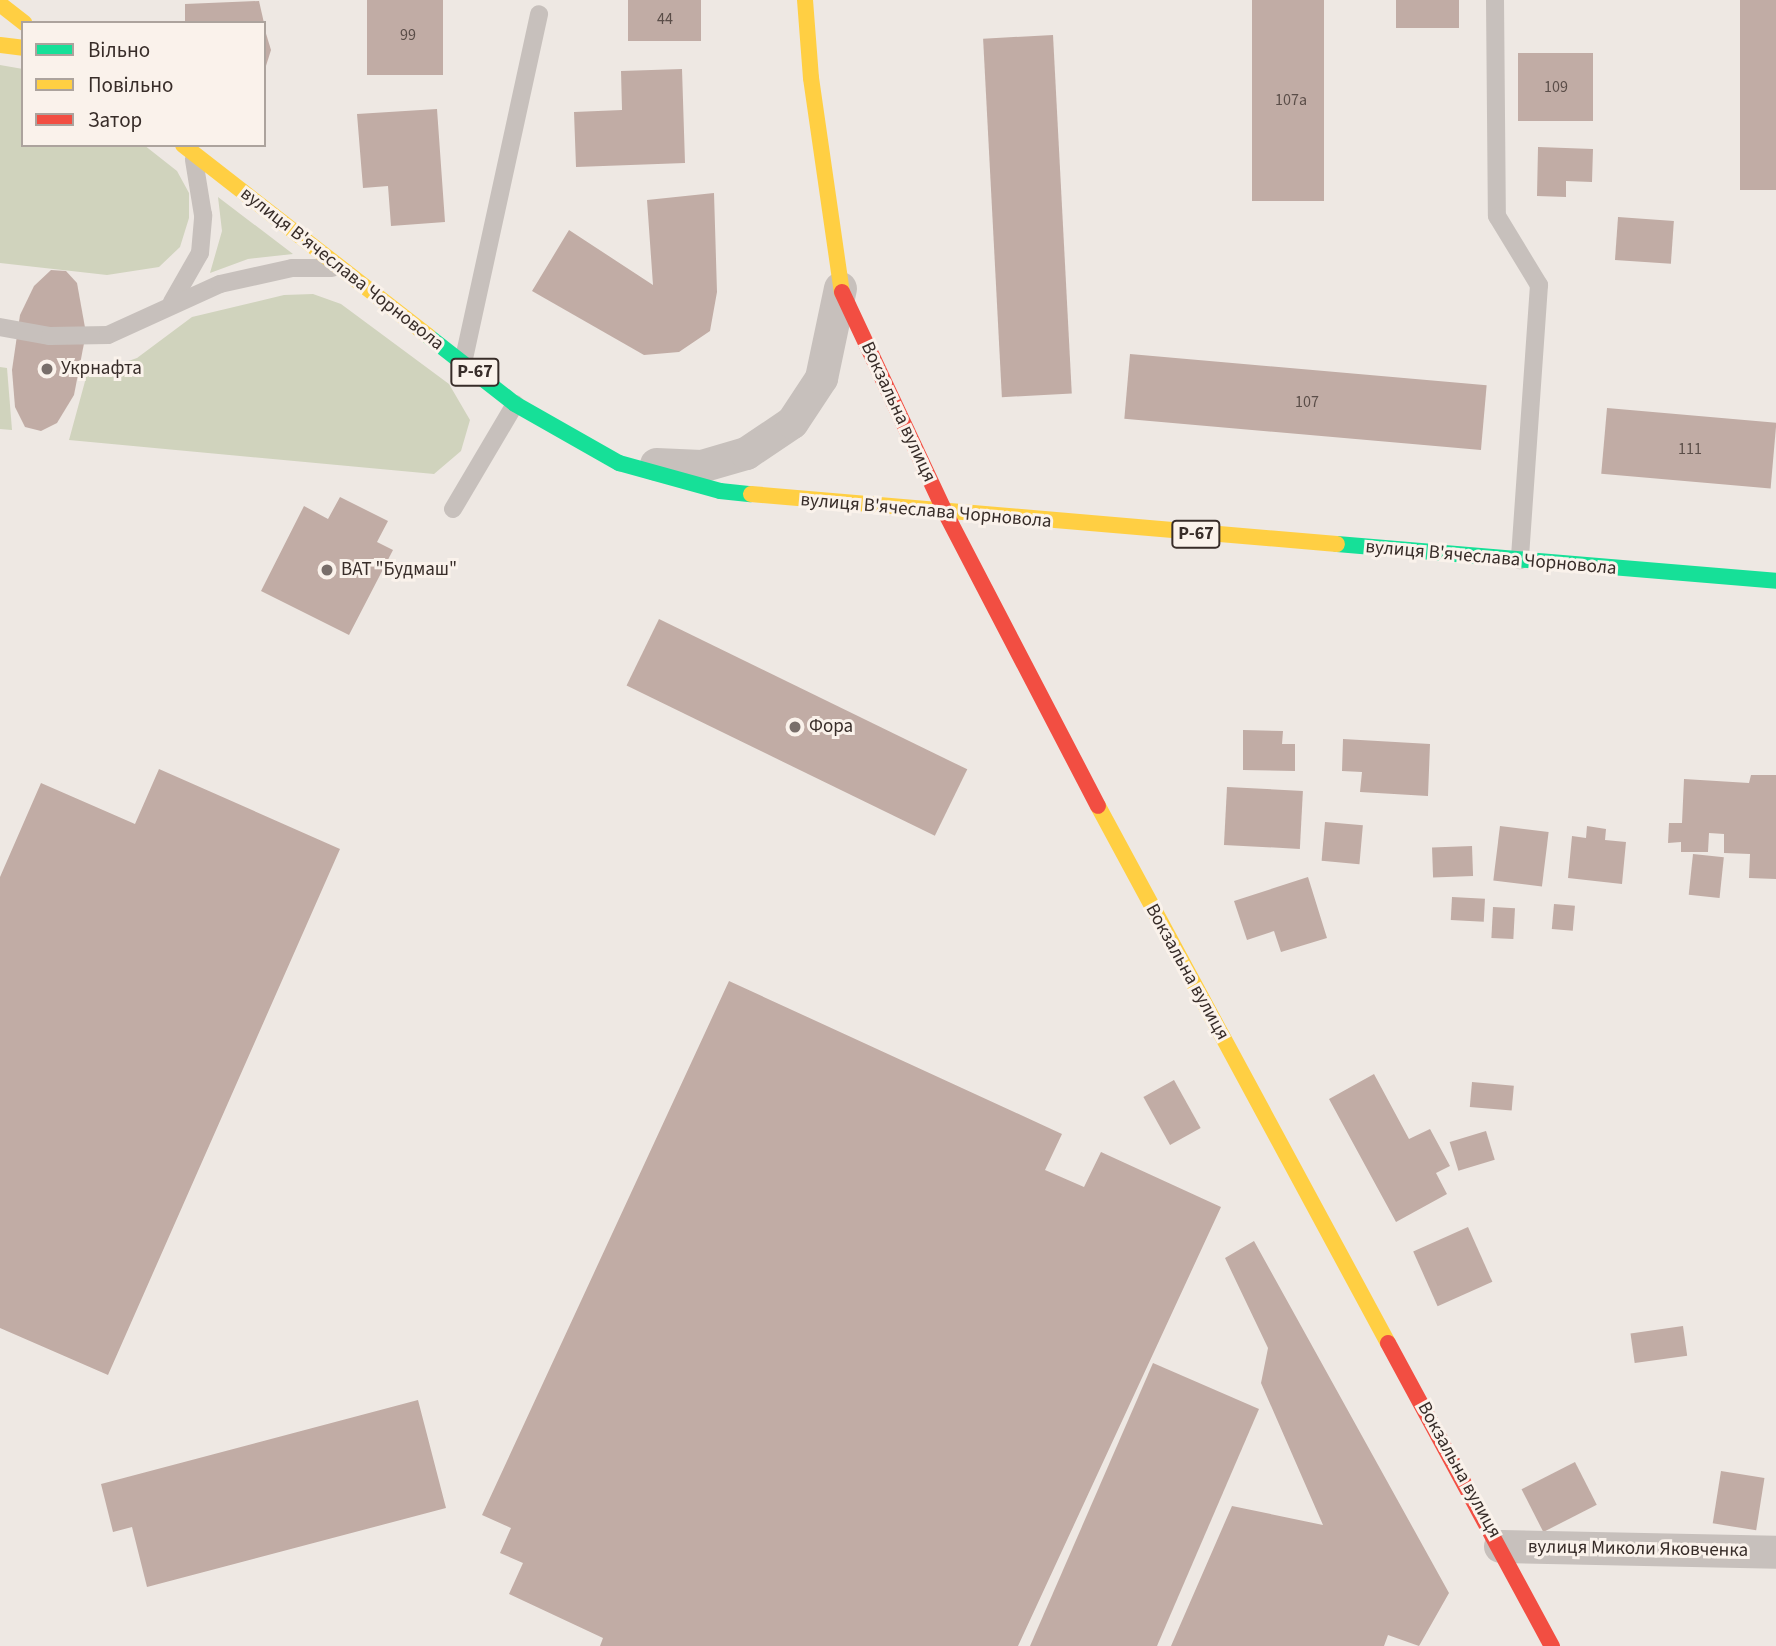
<!DOCTYPE html>
<html>
<head>
<meta charset="utf-8">
<style>
  body { margin:0 }
  #map { position:relative; width:1776px; height:1646px; overflow:hidden; background:#eee8e3; font-family:"Source Sans 3",sans-serif }
  div>[style] { position:absolute }
  [style*='--x'] { left:calc(var(--x)*1px); top:calc(var(--y)*1px); width:calc(var(--w)*1px); rotate:calc(var(--a)*1deg) }
  .green>* { inset:0; background:#d0d3bd }
  .building>* { inset:0; background:#c1aca5; transform-origin:0 0 }
  .lane>* { height:18px; margin:-9px; padding:0 9px; transform-origin:9px; border-radius:9px; background:#c7c0bc }
  .street>* { height:33px; margin:-16.5px; padding:0 16.5px; transform-origin:16.5px; border-radius:16.5px; background:#c7c0bc }
  .fast>* { height:16px; margin:-8px; padding:0 8px; transform-origin:8px; border-radius:8px; background:#16e098 }
  .slow>* { height:16px; margin:-8px; padding:0 8px; transform-origin:8px; border-radius:8px; background:#ffcf43 }
  .jam>* { height:16px; margin:-8px; padding:0 8px; transform-origin:8px; border-radius:8px; background:#f24e42 }
  .dots>* { width:19px; height:19px; translate:-50% -50%; box-sizing:border-box; border:4px solid #faf2eb; border-radius:50% }
  span { translate:-50% -50%; white-space:nowrap; text-align:center; line-height:1.15; -webkit-text-stroke:6px #faf2eb; paint-order:stroke }
  .number-label { font-size:16px; color:#5a4d48 }
  .number-label span { -webkit-text-stroke-width:0 }
  .shield-label span { padding:2px 5px; background:#faf2eb; border:2px solid; border-radius:5px; -webkit-text-stroke-width:0 }
  .shield-label { font-size:18px; color:#382d29; font-weight:700 }
  .street-label { font-size:19px; color:#382d29 }
  .poi-label { font-size:19px; color:#382d29 }
  .left { translate:0 -50%; text-align:left }
  .legend { position:absolute; left:21px; top:21px; width:245px; height:126px; box-sizing:border-box; background:#faf2eb; border:2px solid #aca39d; margin:0; padding:9px 12px; list-style:none; font-size:21px; color:#382d29 }
  .legend li { display:flex; align-items:center; gap:14px; height:35px }
  .legend b { width:35px; border:2px solid #aca39d }
</style>
</head>
<body>
<div id="map">
  <div class="green">
    <i style="clip-path:polygon(0 65px,23px 69px,23px 145px,144px 145px,177px 171px,189px 193px,189px 218px,180px 247px,159px 267px,107px 275px,0 263px)"></i>
    <i style="clip-path:polygon(218px 197px,293px 254px,248px 259px,210px 273px,222px 231px)"></i>
    <i style="clip-path:polygon(313px 294px,341px 304px,449px 384px,470px 420px,461px 451px,434px 474px,69px 440px,90px 363px,117px 365px,137px 358px,192px 317px,284px 295px)"></i>
    <i style="clip-path:polygon(0 367px,7px 368px,12px 430px,0 429px)"></i>
  </div>
  <div class="building">
    <i style="left:367px;top:0;width:76px;height:75px"></i>
    <i style="left:628px;top:0;width:73px;height:41px"></i>
    <i style="left:1252px;top:0;width:72px;height:201px"></i>
    <i style="left:1396px;top:0;width:63px;height:28px"></i>
    <i style="left:1740px;top:0;width:36px;height:190px"></i>
    <i style="clip-path:polygon(259px 1px,264px 23px,185px 23px,185px 4px)"></i>
    <i style="clip-path:polygon(264px 27px,271px 50px,265px 69px,264px 69px)"></i>
    <i style="left:1053px;top:35px;width:359px;height:70px;rotate:87deg"></i>
    <i style="left:1518px;top:53px;width:75px;height:68px"></i>
    <i style="clip-path:polygon(682px 69px,685px 163px,576px 167px,574px 112px,622px 110px,621px 71px)"></i>
    <i style="clip-path:polygon(437px 109px,445px 222px,391px 226px,388px 186px,363px 188px,357px 114px)"></i>
    <i style="clip-path:polygon(1538px 147px,1593px 149px,1592px 182px,1566px 181px,1566px 197px,1537px 196px)"></i>
    <i style="clip-path:polygon(714px 193px,717px 292px,710px 331px,679px 352px,644px 355px,532px 291px,569px 230px,653px 285px,647px 200px)"></i>
    <i style="left:1618px;top:217px;width:56px;height:43px;rotate:4deg"></i>
    <i style="clip-path:polygon(51px 270px,66px 271px,77px 283px,86px 333px,74px 395px,57px 423px,41px 431px,25px 427px,15px 407px,12px 370px,20px 315px,34px 286px)"></i>
    <i style="left:1130px;top:354px;width:358px;height:65px;rotate:5deg"></i>
    <i style="left:1607px;top:408px;width:170px;height:66px;rotate:5deg"></i>
    <i style="clip-path:polygon(340px 497px,388px 521px,377px 542px,393px 550px,349px 635px,261px 591px,304px 506px,328px 519px)"></i>
    <i style="left:659px;top:619px;width:343px;height:74px;rotate:26deg"></i>
    <i style="clip-path:polygon(1243px 730px,1283px 731px,1282px 744px,1295px 744px,1295px 771px,1243px 770px)"></i>
    <i style="clip-path:polygon(1343px 739px,1430px 744px,1428px 796px,1360px 792px,1362px 772px,1342px 771px)"></i>
    <i style="clip-path:polygon(159px 769px,340px 849px,108px 1375px,0 1328px,0 877px,41px 783px,135px 824px)"></i>
    <i style="clip-path:polygon(1751px 775px,1776px 775px,1776px 879px,1749px 878px,1750px 854px,1724px 853px,1724px 834px,1709px 833px,1708px 852px,1681px 852px,1681px 842px,1668px 843px,1669px 823px,1682px 823px,1684px 779px,1749px 783px)"></i>
    <i style="left:1227px;top:787px;width:76px;height:58px;rotate:3deg"></i>
    <i style="left:1325px;top:822px;width:38px;height:39px;rotate:5deg"></i>
    <i style="left:1500px;top:826px;width:49px;height:55px;rotate:7deg"></i>
    <i style="clip-path:polygon(1587px 826px,1606px 829px,1605px 840px,1626px 842px,1622px 884px,1568px 878px,1572px 836px,1586px 838px)"></i>
    <i style="left:1472px;top:846px;width:30px;height:40px;rotate:88deg"></i>
    <i style="left:1693px;top:854px;width:31px;height:41px;rotate:6deg"></i>
    <i style="clip-path:polygon(1308px 877px,1327px 938px,1281px 952px,1274px 931px,1247px 940px,1234px 901px)"></i>
    <i style="left:1452px;top:897px;width:33px;height:23px;rotate:3deg"></i>
    <i style="left:1554px;top:904px;width:21px;height:25px;rotate:5deg"></i>
    <i style="left:1493px;top:907px;width:22px;height:31px;rotate:3deg"></i>
    <i style="clip-path:polygon(729px 981px,1062px 1134px,1045px 1170px,1084px 1187px,1101px 1152px,1221px 1207px,1018px 1646px,600px 1646px,603px 1638px,509px 1594px,523px 1563px,500px 1553px,511px 1528px,482px 1515px)"></i>
    <i style="clip-path:polygon(1374px 1074px,1409px 1139px,1430px 1129px,1450px 1166px,1436px 1173px,1447px 1194px,1396px 1222px,1329px 1099px)"></i>
    <i style="left:1174px;top:1080px;width:55px;height:35px;rotate:61deg"></i>
    <i style="left:1472px;top:1082px;width:42px;height:25px;rotate:5deg"></i>
    <i style="left:1486px;top:1131px;width:30px;height:38px;rotate:73deg"></i>
    <i style="left:1468px;top:1227px;width:60px;height:60px;rotate:66deg"></i>
    <i style="clip-path:polygon(1254px 1241px,1449px 1593px,1419px 1646px,1388px 1635px,1384px 1646px,1171px 1646px,1232px 1506px,1323px 1525px,1261px 1383px,1268px 1348px,1225px 1258px)"></i>
    <i style="left:1683px;top:1326px;width:30px;height:53px;rotate:82deg"></i>
    <i style="clip-path:polygon(1153px 1363px,1259px 1409px,1157px 1646px,1030px 1646px)"></i>
    <i style="clip-path:polygon(418px 1400px,446px 1508px,147px 1587px,132px 1527px,113px 1532px,101px 1484px)"></i>
    <i style="left:1575px;top:1462px;width:48px;height:60px;rotate:63deg"></i>
    <i style="left:1721px;top:1471px;width:44px;height:53px;rotate:9deg"></i>
  </div>
  <div class="lane">
    <i style="--x:1495;--y:0;--w:216;--a:89.5"></i>
    <i style="--x:1497;--y:216;--w:81;--a:58.7"></i>
    <i style="--x:1539;--y:285;--w:276;--a:94"></i>
    <i style="--x:172;--y:302;--w:56;--a:-60.3"></i>
    <i style="--x:200;--y:253;--w:38;--a:-85"></i>
    <i style="--x:203;--y:215;--w:56;--a:-99.3"></i>
    <i style="--x:0;--y:327;--w:51;--a:10.2"></i>
    <i style="--x:50;--y:336;--w:58;--a:-1"></i>
    <i style="--x:108;--y:335;--w:123;--a:-24.5"></i>
    <i style="--x:220;--y:284;--w:74;--a:-12.5"></i>
    <i style="--x:292;--y:268;--w:40;--a:0"></i>
    <i style="--x:463;--y:363;--w:357;--a:-77.7"></i>
    <i style="--x:453;--y:509;--w:122;--a:-59.4"></i>
  </div>
  <div class="street">
    <i style="--x:656;--y:464;--w:45;--a:2.5"></i>
    <i style="--x:701;--y:466;--w:47;--a:-16.1"></i>
    <i style="--x:746;--y:453;--w:55;--a:-34"></i>
    <i style="--x:792;--y:422;--w:53;--a:-56.6"></i>
    <i style="--x:821;--y:378;--w:92;--a:-78.1"></i>
    <i style="--x:1500;--y:1546;--w:276;--a:1.2"></i>
  </div>
  <div class="fast">
    <i style="--x:428;--y:336;--w:110;--a:38"></i>
    <i style="--x:515;--y:404;--w:120;--a:29.6"></i>
    <i style="--x:619;--y:463;--w:105;--a:15.5"></i>
    <i style="--x:720;--y:491;--w:31;--a:6"></i>
    <i style="--x:1337;--y:544;--w:441;--a:4.8"></i>
  </div>
  <div class="slow">
    <i style="--x:805;--y:0;--w:78;--a:85.6"></i>
    <i style="--x:811;--y:78;--w:216;--a:81.8"></i>
    <i style="--x:0;--y:4;--w:31;--a:38"></i>
    <i style="--x:0;--y:45;--w:23;--a:7"></i>
    <i style="--x:183;--y:145;--w:311;--a:37.9"></i>
    <i style="--x:751;--y:494;--w:588;--a:4.88"></i>
    <i style="--x:1098;--y:806;--w:610;--a:61.63"></i>
  </div>
  <div class="jam">
    <i style="--x:842;--y:292;--w:245;--a:64.9"></i>
    <i style="--x:946;--y:514;--w:329;--a:62.5"></i>
    <i style="--x:1388;--y:1343;--w:345;--a:61.6"></i>
  </div>
  <div class="dots">
    <i style="left:47px;top:369px;background:#786e6a"></i>
    <i style="left:327px;top:570px;background:#786e6a"></i>
    <i style="left:795px;top:727px;background:#786e6a"></i>
  </div>
  <div class="number-label">
    <span style="left:665px;top:19px">44</span>
    <span style="left:408px;top:35px">99</span>
    <span style="left:1556px;top:87px">109</span>
    <span style="left:1291px;top:100px">107а</span>
    <span style="left:1307px;top:402px">107</span>
    <span style="left:1690px;top:449px">111</span>
  </div>
  <div class="shield-label">
    <span style="left:475px;top:372px">Р-67</span>
    <span style="left:1196px;top:534px">Р-67</span>
  </div>
  <div class="street-label">
    <span style="left:342px;top:269px;rotate:38deg">вулиця В'ячеслава Чорновола</span>
    <span style="left:898px;top:412px;rotate:65deg">Вокзальна вулиця</span>
    <span style="left:926px;top:511px;rotate:5deg">вулиця В'ячеслава Чорновола</span>
    <span style="left:1491px;top:558px;rotate:5deg">вулиця В'ячеслава Чорновола</span>
    <span style="left:1187px;top:972px;rotate:61deg">Вокзальна вулиця</span>
    <span style="left:1459px;top:1470px;rotate:61deg">Вокзальна вулиця</span>
    <span style="left:1638px;top:1549px;rotate:1deg">вулиця Миколи Яковченка</span>
  </div>
  <div class="poi-label">
    <span class="left" style="left:61px;top:369px">Укрнафта</span>
    <span class="left" style="left:341px;top:570px">ВАТ "Будмаш"</span>
    <span class="left" style="left:809px;top:727px">Фора</span>
  </div>
  <ul class="legend">
  <li><b style="height:9px;background:#16e098"></b>Вільно</li>
  <li><b style="height:9px;background:#ffcf43"></b>Повільно</li>
  <li><b style="height:9px;background:#f24e42"></b>Затор</li>
  </ul>
</div>
</body>
</html>
